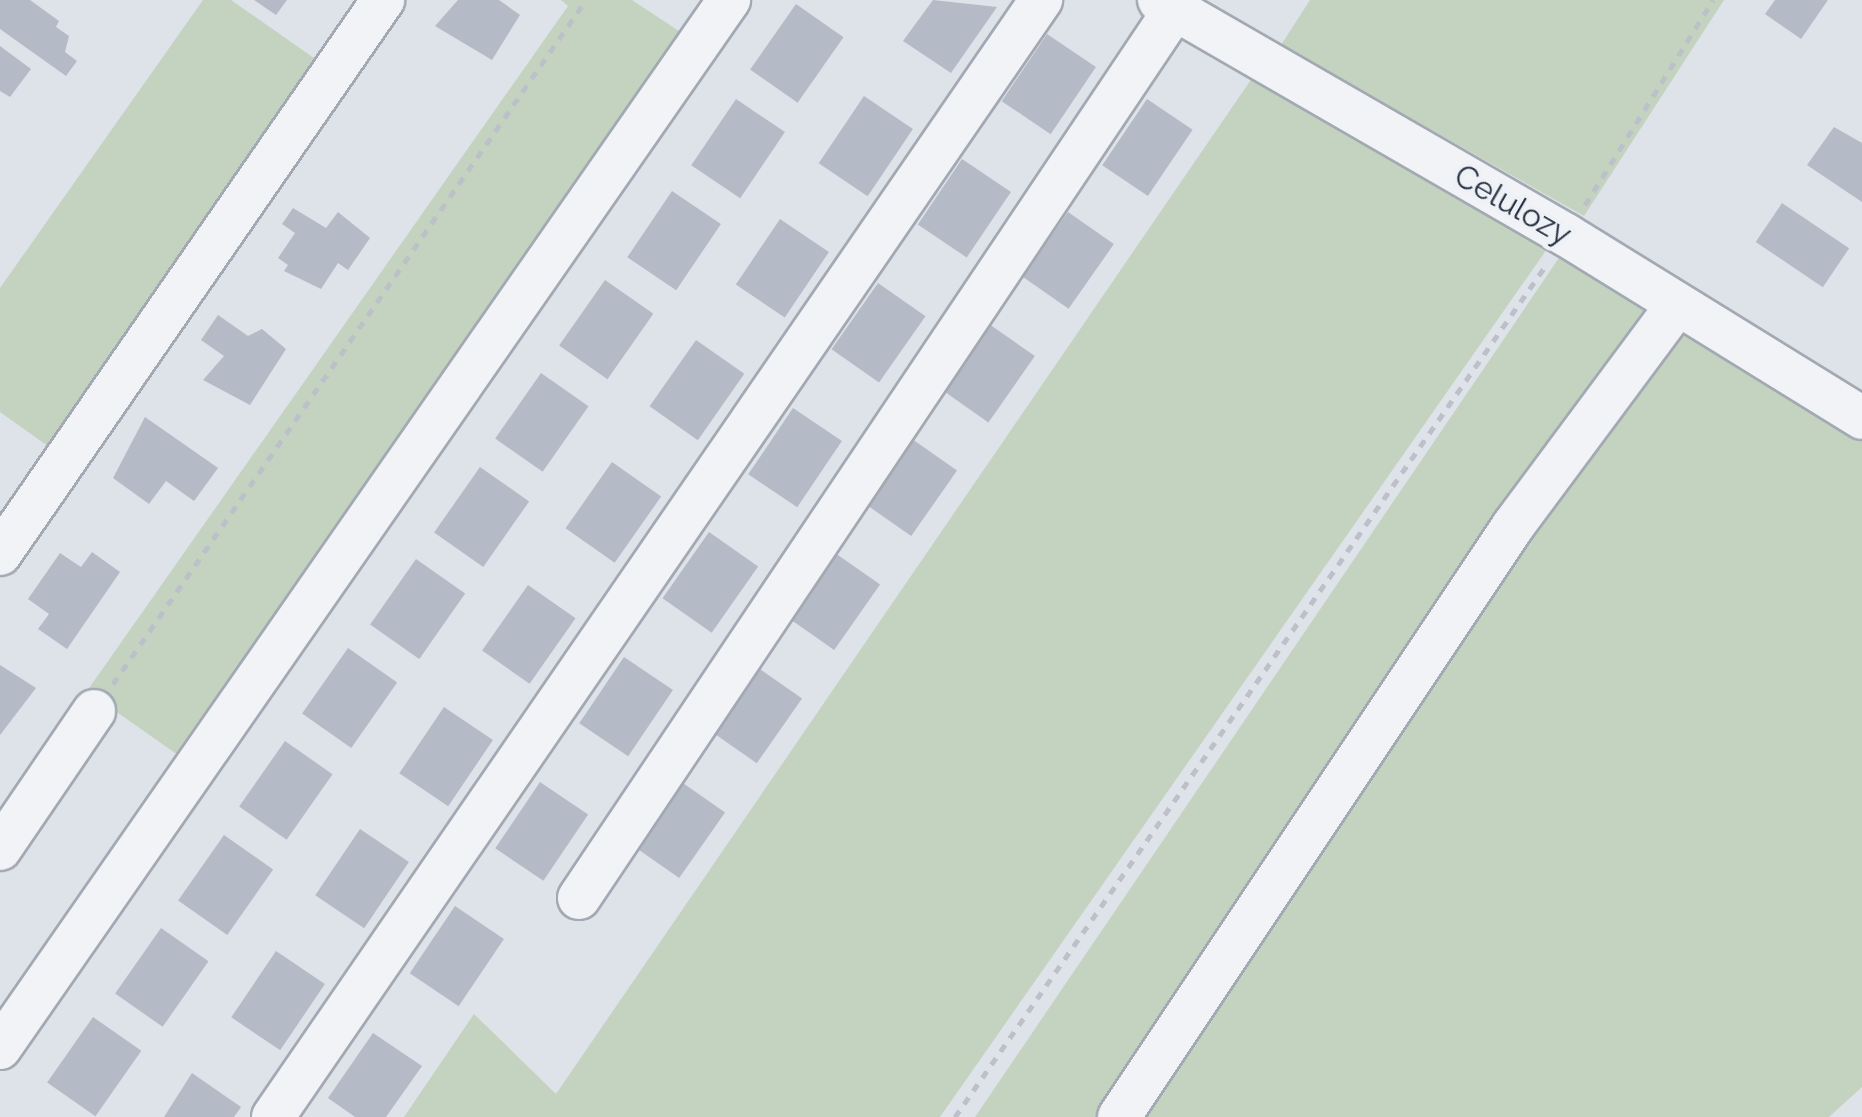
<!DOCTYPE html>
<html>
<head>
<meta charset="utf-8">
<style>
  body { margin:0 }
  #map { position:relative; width:1862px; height:1117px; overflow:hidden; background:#dee2e9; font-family:Raleway,sans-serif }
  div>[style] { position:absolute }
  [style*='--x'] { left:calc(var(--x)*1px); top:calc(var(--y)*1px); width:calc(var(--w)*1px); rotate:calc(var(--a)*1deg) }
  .green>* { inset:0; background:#c4d3bf }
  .building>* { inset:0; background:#b5bbc6; transform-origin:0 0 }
  .path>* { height:5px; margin-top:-2.5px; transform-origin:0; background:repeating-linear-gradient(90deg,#bcc0c8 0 8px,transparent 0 16px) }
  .roads { filter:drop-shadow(2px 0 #a3a9b3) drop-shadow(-2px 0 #a3a9b3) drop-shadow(0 2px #a3a9b3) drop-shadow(0 -2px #a3a9b3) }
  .minor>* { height:42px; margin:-21px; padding:0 21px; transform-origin:21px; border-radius:21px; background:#f1f3f7 }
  span { translate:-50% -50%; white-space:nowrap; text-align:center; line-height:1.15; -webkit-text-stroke:8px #eef1f6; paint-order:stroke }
  .street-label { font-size:32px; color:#263041 }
</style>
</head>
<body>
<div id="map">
  <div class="green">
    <i style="clip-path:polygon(203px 0,231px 0,321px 63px,52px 449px,0 412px,0 288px)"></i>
    <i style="clip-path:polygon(561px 0,632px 0,688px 37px,185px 760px,87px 691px,568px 6px)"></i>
    <i style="clip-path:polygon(1310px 0,1724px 0,1584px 216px,1281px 45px)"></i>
    <i style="clip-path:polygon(1259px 68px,1554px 239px,940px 1117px,404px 1117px,474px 1014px,556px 1094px)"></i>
    <i style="clip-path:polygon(1565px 249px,1862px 433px,1862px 1087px,1829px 1117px,975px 1117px)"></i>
  </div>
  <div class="building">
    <i style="clip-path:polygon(0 0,30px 0,59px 21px,56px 27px,69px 36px,65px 52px,77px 61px,66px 76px,0 29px)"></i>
    <i style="clip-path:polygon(254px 0,287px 0,276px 15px)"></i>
    <i style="clip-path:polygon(458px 0,499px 0,520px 15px,492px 60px,435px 26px)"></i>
    <i style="clip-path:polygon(933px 0,997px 7px,951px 73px,903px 41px)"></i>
    <i style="clip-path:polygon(1775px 0,1828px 0,1801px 39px,1765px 14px)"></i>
    <i style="left:796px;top:4px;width:58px;height:80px;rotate:35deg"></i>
    <i style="left:1047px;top:34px;width:59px;height:81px;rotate:34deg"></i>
    <i style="clip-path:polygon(0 46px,31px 69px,10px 97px,0 91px)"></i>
    <i style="left:864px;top:96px;width:59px;height:81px;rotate:34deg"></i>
    <i style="left:736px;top:99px;width:59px;height:80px;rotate:34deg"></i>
    <i style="left:1147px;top:99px;width:55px;height:80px;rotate:34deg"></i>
    <i style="clip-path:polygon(1834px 127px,1862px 143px,1862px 202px,1807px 165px)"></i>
    <i style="left:962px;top:159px;width:59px;height:79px;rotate:34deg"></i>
    <i style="left:672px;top:191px;width:59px;height:80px;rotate:34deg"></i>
    <i style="left:1782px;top:203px;width:81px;height:47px;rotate:34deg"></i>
    <i style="clip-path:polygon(293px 208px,326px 228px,338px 212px,370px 238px,348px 270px,338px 263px,321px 289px,284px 271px,288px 265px,278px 258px,295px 233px,282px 224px)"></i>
    <i style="left:1068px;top:212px;width:56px;height:79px;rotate:35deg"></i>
    <i style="left:780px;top:219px;width:59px;height:79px;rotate:34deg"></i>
    <i style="left:605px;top:280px;width:59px;height:80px;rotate:35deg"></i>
    <i style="left:878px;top:283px;width:58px;height:81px;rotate:35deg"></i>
    <i style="clip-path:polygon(218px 315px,248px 336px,262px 329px,286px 349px,250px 405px,203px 380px,224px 356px,201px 340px)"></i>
    <i style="left:989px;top:324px;width:56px;height:81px;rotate:35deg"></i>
    <i style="left:696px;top:340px;width:59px;height:81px;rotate:35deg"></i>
    <i style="left:541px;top:373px;width:58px;height:80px;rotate:35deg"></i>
    <i style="left:793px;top:408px;width:59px;height:80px;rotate:34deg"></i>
    <i style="clip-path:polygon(145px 417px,218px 468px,194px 501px,166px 481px,149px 504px,113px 478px)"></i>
    <i style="left:912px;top:439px;width:55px;height:80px;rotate:35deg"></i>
    <i style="left:612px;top:462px;width:60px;height:81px;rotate:35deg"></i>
    <i style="left:480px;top:467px;width:60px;height:80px;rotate:35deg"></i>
    <i style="left:709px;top:532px;width:60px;height:81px;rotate:35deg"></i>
    <i style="clip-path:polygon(92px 552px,120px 572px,67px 649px,38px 629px,49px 614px,28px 599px,60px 553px,81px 567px)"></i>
    <i style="left:835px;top:553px;width:55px;height:80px;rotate:35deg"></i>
    <i style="left:416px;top:559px;width:60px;height:80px;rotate:35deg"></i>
    <i style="left:528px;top:585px;width:58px;height:80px;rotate:35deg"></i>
    <i style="left:348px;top:648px;width:60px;height:80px;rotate:35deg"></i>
    <i style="left:624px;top:657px;width:59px;height:80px;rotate:34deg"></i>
    <i style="clip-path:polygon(0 665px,36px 688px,0 735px)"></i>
    <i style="left:757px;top:667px;width:55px;height:79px;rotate:35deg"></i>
    <i style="left:444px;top:707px;width:59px;height:80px;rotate:34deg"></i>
    <i style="left:285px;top:741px;width:58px;height:80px;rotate:35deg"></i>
    <i style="left:680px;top:781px;width:55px;height:80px;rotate:35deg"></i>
    <i style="left:540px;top:782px;width:58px;height:80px;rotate:34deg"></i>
    <i style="left:360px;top:829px;width:59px;height:80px;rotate:34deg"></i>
    <i style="left:224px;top:835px;width:60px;height:80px;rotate:35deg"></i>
    <i style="left:455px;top:906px;width:59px;height:81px;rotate:34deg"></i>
    <i style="left:161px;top:928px;width:58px;height:80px;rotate:35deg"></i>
    <i style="left:276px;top:951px;width:59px;height:80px;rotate:34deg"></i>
    <i style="left:93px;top:1017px;width:59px;height:80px;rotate:35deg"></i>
    <i style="clip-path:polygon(373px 1033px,422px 1066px,386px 1117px,355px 1117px,328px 1098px)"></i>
    <i style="clip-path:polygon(192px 1073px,241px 1107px,234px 1117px,164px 1117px)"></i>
  </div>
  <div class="path">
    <i style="--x:1585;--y:205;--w:242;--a:-58"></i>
    <i style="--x:113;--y:684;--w:832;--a:-55.34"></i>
    <i style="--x:955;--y:1117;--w:1037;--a:-55.25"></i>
  </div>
  <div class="roads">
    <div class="minor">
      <i style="--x:1159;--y:0;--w:470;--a:30"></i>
      <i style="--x:1566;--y:235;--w:348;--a:31.7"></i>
      <i style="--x:0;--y:554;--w:674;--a:-55.34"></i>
      <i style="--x:0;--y:849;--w:167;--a:-55.7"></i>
      <i style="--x:579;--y:898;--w:1070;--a:-56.16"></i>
      <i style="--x:0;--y:1048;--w:1277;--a:-55.18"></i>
      <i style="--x:273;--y:1117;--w:1356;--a:-55.49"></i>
      <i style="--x:1119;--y:1117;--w:710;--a:-56.31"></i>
      <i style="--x:1513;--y:526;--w:275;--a:-53.4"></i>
    </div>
  </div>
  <div class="street-label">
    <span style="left:1513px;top:205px;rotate:30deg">Celulozy</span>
  </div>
</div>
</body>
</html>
